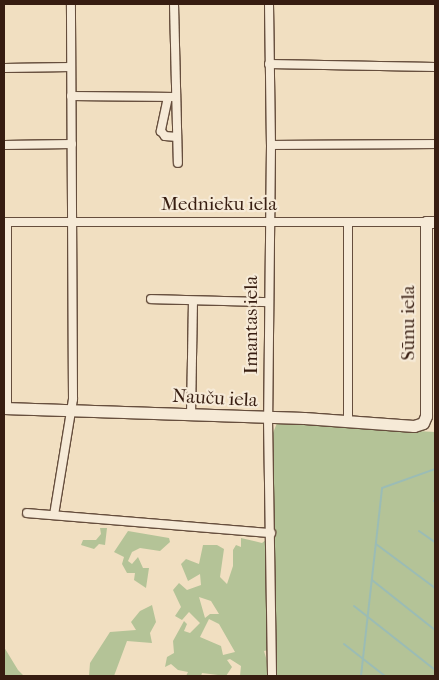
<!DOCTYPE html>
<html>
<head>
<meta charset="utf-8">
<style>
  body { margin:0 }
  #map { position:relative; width:439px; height:680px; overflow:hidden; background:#f1dfc1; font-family:"IM FELL French Canon",serif }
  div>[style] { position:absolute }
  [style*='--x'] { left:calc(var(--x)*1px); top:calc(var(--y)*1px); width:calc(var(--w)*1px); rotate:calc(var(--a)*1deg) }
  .green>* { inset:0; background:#b4c397 }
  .stream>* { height:2px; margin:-1px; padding:0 1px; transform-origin:1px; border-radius:1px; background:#9bbcb5 }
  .roads { filter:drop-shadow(1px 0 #664e3d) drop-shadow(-1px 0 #664e3d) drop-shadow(0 1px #664e3d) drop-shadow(0 -1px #664e3d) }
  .street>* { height:8px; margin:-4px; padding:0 4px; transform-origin:4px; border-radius:4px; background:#f6ead7 }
  .secondary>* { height:11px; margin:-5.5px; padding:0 5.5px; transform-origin:5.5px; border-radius:5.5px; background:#f6ead7 }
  span { translate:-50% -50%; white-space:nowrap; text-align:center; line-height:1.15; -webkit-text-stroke:4.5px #f6ead7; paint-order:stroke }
  .street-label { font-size:19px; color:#371d11 }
  .frame { position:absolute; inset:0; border:5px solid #371d11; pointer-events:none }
</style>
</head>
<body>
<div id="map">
  <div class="green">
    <i style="clip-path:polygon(277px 423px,435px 432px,435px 676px,276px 676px,273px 433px)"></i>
    <i style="clip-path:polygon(100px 528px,107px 528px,105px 545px,99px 544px,94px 549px,81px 545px,83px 540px,96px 540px,101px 534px)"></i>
    <i style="clip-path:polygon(128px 531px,169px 538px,170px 542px,160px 551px,140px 548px,132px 552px,128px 561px,132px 564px,138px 557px,143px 568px,149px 568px,146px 588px,134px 580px,135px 573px,127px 573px,122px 564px,124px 557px,114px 552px)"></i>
    <i style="clip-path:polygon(evenodd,241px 538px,262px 543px,268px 538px,270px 560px,266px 566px,270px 571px,266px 579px,270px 584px,270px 625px,267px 630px,269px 650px,264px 651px,270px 671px,267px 676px,240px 676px,241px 666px,230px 659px,227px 660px,232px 667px,226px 676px,202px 673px,201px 676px,186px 676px,188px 672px,178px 670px,171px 664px,165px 667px,167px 657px,174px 653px,173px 641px,184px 621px,187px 624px,184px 631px,190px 633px,200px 623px,189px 612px,182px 620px,175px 616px,181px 607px,173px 590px,179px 583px,187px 590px,201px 585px,200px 574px,188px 581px,181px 564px,186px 559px,199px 564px,203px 545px,217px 545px,224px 549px,220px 577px,227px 584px,233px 566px,233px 550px,236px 545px,241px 547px,241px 538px,199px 597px,211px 601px,219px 614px,210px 614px,205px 618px,199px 597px,241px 538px,209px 619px,219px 624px,235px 652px,223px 655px,221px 646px,200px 637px,209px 619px)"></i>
    <i style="clip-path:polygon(152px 605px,156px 622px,150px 633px,152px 643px,127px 641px,114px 676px,89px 676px,90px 663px,110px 632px,136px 630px,131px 622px,140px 611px)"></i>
    <i style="clip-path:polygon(4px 647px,18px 670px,24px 676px,4px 676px)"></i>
  </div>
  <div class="stream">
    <i style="--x:434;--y:501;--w:1;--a:0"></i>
    <i style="--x:419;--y:531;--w:19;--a:35"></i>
    <i style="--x:376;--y:544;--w:74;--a:36.7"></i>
    <i style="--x:372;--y:580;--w:80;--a:38.4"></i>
    <i style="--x:354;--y:606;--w:103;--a:38.3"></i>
    <i style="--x:344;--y:644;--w:52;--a:38"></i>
    <i style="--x:361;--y:676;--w:189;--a:-83.6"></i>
    <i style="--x:382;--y:488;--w:56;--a:-19.7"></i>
  </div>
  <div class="roads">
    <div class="street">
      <i style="--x:174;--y:4;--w:159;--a:88.6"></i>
      <i style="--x:269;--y:4;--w:141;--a:89.2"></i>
      <i style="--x:271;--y:145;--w:274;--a:90.6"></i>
      <i style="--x:268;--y:419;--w:257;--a:89.1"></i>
      <i style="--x:269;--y:64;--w:166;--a:1"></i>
      <i style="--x:4;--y:68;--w:67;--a:-0.9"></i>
      <i style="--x:71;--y:96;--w:105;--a:0.5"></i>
      <i style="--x:168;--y:97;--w:35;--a:102"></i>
      <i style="--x:161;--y:131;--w:6;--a:51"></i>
      <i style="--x:165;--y:136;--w:12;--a:5"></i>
      <i style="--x:4;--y:145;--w:68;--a:-0.8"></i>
      <i style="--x:271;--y:145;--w:164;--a:-0.3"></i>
      <i style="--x:4;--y:222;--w:422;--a:0"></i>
      <i style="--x:348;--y:223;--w:198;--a:90"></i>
      <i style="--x:151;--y:299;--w:117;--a:1.5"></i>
      <i style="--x:7;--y:408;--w:186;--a:-90"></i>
      <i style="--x:191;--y:415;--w:114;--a:-89"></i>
      <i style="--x:27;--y:513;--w:245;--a:4.7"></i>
      <i style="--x:54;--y:515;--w:118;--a:-80.7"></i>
      <i style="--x:73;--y:399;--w:395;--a:-90.3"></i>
    </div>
    <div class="secondary">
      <i style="--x:4;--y:408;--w:300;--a:1.9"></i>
      <i style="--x:304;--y:418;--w:110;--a:4.2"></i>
      <i style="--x:414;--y:426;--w:9;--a:-18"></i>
      <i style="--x:423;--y:423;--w:8;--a:-67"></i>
      <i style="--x:426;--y:416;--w:194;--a:-90"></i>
      <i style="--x:426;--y:222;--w:9;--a:0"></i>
    </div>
  </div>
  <div class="street-label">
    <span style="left:219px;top:205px">Mednieku iela</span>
    <span style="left:409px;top:323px;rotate:-90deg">Sūnu iela</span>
    <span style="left:252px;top:325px;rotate:-90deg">Imantas iela</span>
    <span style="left:215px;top:399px;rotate:3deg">Nauču iela</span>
  </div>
  <div class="frame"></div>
</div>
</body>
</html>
